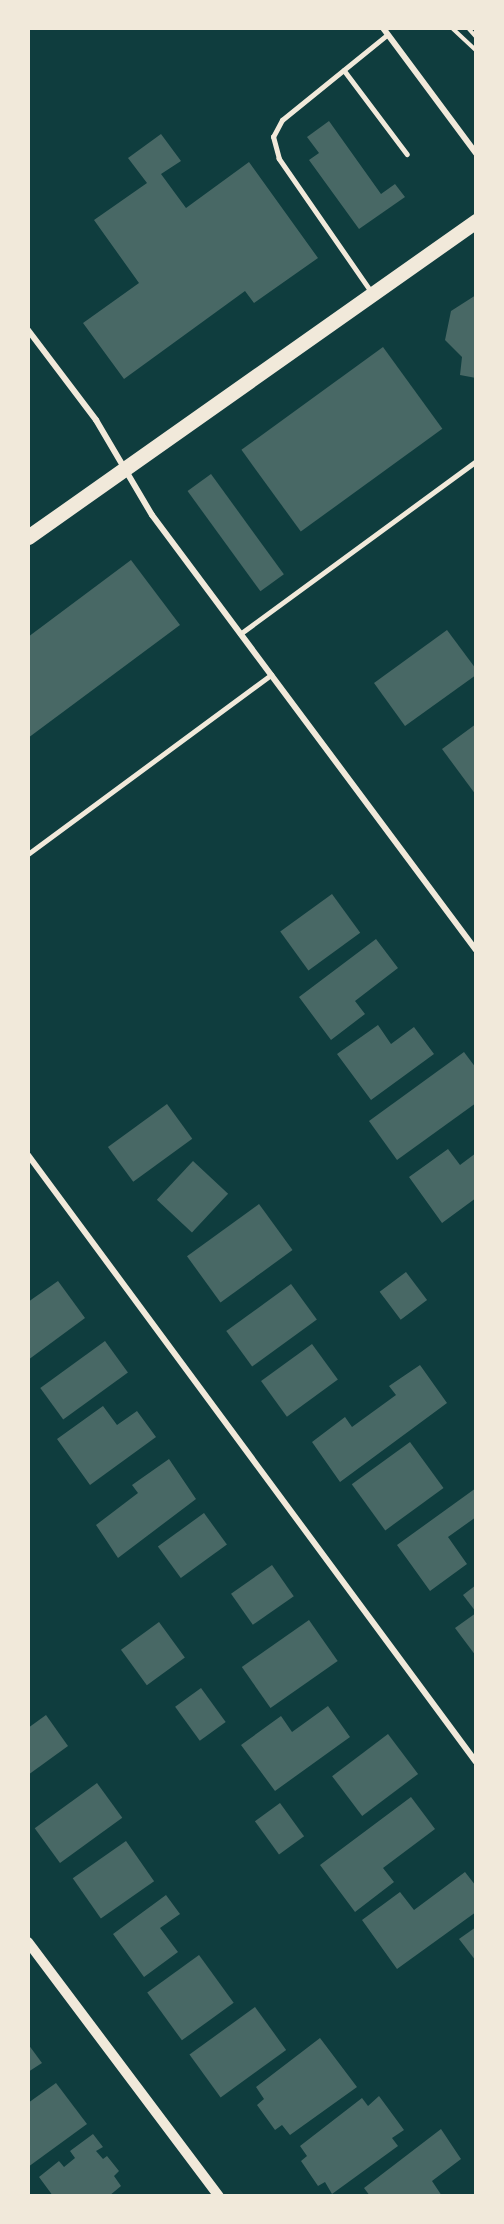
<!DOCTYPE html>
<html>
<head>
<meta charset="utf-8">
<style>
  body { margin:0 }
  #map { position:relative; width:504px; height:2224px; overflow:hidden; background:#0f3d3e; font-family:"Nunito Sans",sans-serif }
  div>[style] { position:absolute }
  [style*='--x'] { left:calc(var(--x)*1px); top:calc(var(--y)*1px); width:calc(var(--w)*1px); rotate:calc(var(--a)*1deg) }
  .building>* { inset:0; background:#486865; transform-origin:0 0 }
  .path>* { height:4px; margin:-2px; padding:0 2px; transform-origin:2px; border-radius:2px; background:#f1e9da }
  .service>* { height:4.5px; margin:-2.25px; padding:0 2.25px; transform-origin:2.25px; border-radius:2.25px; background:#f1e9da }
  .minor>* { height:6px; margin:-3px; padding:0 3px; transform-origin:3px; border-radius:3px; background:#f1e9da }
  .tertiary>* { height:10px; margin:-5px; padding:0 5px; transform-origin:5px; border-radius:5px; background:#f1e9da }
  .primary>* { height:15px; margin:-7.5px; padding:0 7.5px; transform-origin:7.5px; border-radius:7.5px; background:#f1e9da }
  span { translate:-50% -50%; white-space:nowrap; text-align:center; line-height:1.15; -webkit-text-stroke:6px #f1e9da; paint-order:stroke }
  .frame { position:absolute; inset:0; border:30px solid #f1e9da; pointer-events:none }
</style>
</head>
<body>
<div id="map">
  <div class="building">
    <i style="clip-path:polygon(329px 121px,381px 194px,395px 184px,405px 197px,359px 229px,309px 160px,319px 153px,307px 137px)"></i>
    <i style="clip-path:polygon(161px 134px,181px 161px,161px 174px,186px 208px,249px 162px,318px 258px,254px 303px,245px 291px,124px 379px,83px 323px,139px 283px,94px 220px,147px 183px,128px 158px)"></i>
    <i style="clip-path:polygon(476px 295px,476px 378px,460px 375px,462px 357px,445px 340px,451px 311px)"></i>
    <i style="left:383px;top:347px;width:101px;height:175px;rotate:54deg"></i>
    <i style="left:211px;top:474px;width:124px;height:29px;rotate:54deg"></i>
    <i style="clip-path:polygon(131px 560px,180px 625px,28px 738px,28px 637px)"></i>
    <i style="clip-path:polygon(447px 630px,476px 669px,476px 675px,405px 726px,374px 683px)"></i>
    <i style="clip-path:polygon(476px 724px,476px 795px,442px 749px)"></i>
    <i style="left:332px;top:894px;width:48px;height:64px;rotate:54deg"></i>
    <i style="clip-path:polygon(376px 939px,398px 968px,355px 1001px,365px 1014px,331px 1040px,299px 997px)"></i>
    <i style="clip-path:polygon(378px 1025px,391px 1044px,414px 1027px,434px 1054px,371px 1100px,337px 1054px)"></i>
    <i style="clip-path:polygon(464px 1052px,476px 1068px,476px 1103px,397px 1160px,369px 1121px)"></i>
    <i style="left:167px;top:1104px;width:43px;height:73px;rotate:54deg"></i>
    <i style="clip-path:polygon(448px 1149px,460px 1165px,476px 1153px,476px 1198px,442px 1223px,409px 1177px)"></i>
    <i style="left:193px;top:1161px;width:48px;height:53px;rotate:43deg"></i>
    <i style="left:259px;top:1204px;width:57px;height:89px;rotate:54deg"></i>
    <i style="left:406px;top:1272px;width:35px;height:33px;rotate:53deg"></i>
    <i style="clip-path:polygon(58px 1281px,85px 1318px,28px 1360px,28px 1302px)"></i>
    <i style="left:291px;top:1284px;width:44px;height:80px;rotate:54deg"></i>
    <i style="left:105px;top:1341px;width:39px;height:80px;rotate:54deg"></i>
    <i style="left:312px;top:1344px;width:44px;height:63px;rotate:54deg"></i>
    <i style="clip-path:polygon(420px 1365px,447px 1403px,340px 1482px,312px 1442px,345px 1417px,352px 1427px,396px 1395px,389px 1386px)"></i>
    <i style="clip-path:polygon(103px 1406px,117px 1425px,137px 1411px,156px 1437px,90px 1485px,57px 1439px)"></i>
    <i style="left:410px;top:1442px;width:57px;height:72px;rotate:54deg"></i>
    <i style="clip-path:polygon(169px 1459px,196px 1499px,118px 1558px,96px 1525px,138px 1493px,132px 1485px)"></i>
    <i style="clip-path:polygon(476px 1488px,476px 1517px,448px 1537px,467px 1564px,430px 1591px,397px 1545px)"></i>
    <i style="left:204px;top:1513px;width:39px;height:57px;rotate:54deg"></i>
    <i style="left:272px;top:1565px;width:38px;height:50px;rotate:55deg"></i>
    <i style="clip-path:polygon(476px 1585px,476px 1612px,463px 1595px)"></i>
    <i style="clip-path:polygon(476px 1613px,476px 1656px,455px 1628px)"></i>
    <i style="left:309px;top:1620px;width:50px;height:82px;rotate:55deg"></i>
    <i style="left:159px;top:1622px;width:44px;height:47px;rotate:54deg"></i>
    <i style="left:201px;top:1688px;width:42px;height:32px;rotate:54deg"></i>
    <i style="clip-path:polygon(328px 1706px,350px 1737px,275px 1791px,241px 1745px,281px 1716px,292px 1732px)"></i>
    <i style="clip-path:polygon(46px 1715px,68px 1746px,28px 1775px,28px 1728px)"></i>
    <i style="left:388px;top:1734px;width:50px;height:70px;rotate:53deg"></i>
    <i style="left:97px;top:1783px;width:43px;height:77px;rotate:54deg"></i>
    <i style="clip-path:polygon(411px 1797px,435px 1829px,383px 1868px,394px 1882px,355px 1912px,320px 1865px)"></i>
    <i style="left:280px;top:1803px;width:41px;height:31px;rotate:54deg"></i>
    <i style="left:126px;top:1841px;width:49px;height:65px;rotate:55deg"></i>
    <i style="clip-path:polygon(465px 1872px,476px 1886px,476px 1912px,397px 1969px,362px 1920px,400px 1892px,414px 1910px)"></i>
    <i style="clip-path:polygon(166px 1895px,180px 1914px,160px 1928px,178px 1952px,144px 1977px,113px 1934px)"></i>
    <i style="clip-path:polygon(476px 1927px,476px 1961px,459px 1939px)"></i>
    <i style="left:199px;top:1955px;width:59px;height:64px;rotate:54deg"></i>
    <i style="left:255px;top:2007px;width:53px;height:81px;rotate:54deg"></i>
    <i style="clip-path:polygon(320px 2038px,357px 2087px,290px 2135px,282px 2125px,275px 2130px,257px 2105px,264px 2099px,256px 2087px)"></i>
    <i style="clip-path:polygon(28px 2044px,42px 2063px,28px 2072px)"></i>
    <i style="clip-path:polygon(56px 2083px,87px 2124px,28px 2167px,28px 2103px)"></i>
    <i style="clip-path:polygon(379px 2096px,404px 2130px,392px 2138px,398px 2146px,332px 2194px,325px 2182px,318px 2186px,301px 2161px,307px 2156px,300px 2146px,362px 2098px,368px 2106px)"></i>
    <i style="clip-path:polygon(441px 2129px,461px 2159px,432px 2181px,442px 2196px,370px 2196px,364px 2188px)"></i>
    <i style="clip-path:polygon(93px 2134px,103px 2147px,96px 2151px,103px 2159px,107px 2156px,119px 2171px,114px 2176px,121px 2186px,109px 2196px,53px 2196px,39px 2177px,59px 2161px,64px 2167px,75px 2158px,70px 2151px)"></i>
  </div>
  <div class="path">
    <i style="--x:452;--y:28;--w:33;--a:43"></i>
    <i style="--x:468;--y:28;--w:12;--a:48"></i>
  </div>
  <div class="service">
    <i style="--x:344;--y:70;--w:105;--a:53.1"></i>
    <i style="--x:371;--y:292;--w:162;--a:-124.7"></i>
    <i style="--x:279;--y:159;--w:23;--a:-105"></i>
    <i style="--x:273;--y:137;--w:19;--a:-62"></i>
    <i style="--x:282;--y:120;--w:135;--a:-39"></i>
    <i style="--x:240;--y:634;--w:293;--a:-36.2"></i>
    <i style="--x:28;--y:854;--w:302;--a:-36.4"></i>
  </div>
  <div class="minor">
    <i style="--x:383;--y:28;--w:156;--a:53.4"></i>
    <i style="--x:28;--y:330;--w:113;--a:52.9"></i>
    <i style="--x:96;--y:420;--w:110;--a:59.5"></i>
    <i style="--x:152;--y:515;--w:542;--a:53.32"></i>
    <i style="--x:28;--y:1155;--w:754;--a:53.57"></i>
  </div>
  <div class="tertiary">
    <i style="--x:28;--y:1942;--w:318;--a:53.1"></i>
  </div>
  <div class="primary">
    <i style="--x:28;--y:537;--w:548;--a:-35.2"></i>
  </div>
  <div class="frame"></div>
</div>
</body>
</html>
